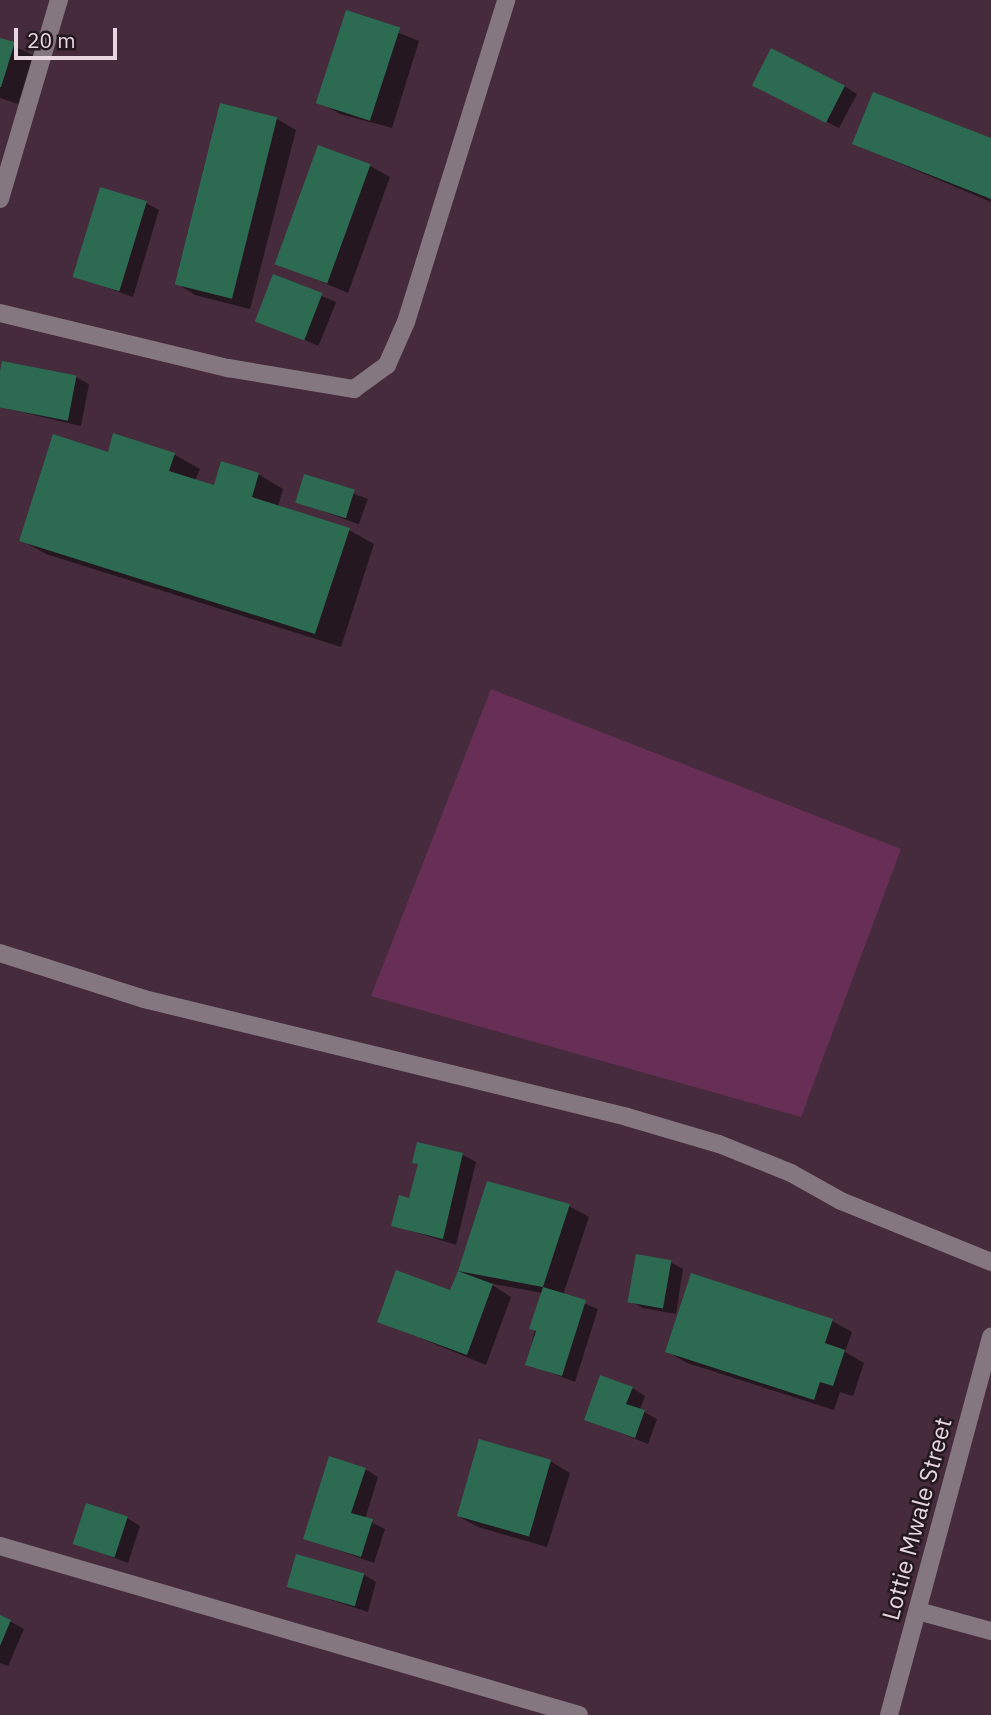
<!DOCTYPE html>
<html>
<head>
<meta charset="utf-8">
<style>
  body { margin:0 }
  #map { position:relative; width:991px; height:1715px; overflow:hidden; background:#452b3c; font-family:"IBM Plex Sans",sans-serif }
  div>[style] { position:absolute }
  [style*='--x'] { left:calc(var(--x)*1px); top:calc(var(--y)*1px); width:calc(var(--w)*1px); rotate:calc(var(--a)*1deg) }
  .green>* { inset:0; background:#682f56 }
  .shadow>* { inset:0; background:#0007; transform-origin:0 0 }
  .building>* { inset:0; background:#2c6a51; transform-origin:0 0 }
  .minor>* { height:18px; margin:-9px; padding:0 9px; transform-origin:9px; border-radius:9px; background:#85777f }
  span { translate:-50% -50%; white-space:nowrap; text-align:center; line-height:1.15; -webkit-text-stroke:5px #24181f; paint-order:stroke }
  .street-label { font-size:24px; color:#e7d5e0 }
  .scale { position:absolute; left:14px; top:28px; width:103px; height:32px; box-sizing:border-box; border:4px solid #e7d5e0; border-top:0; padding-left:9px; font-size:21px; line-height:24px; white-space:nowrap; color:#e7d5e0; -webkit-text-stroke:5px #24181f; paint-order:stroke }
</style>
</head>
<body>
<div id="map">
  <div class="green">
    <i style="clip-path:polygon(491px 689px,901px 849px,801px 1117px,371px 996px)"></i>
  </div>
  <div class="shadow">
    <i style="clip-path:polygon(347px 12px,419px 41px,392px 128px,340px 114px,321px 103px)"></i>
    <i style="clip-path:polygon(0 40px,33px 55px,18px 104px,0 98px)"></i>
    <i style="clip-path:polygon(844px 86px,857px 94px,839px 128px,767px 92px)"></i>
    <i style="clip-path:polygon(221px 105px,277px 119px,296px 130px,250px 309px,195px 295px,176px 283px)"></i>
    <i style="clip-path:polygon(991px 140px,991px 202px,854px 144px)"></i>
    <i style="clip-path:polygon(370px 166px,390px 177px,348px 293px,277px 263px)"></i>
    <i style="clip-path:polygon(146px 203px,159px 210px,133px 297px,75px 276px)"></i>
    <i style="left:274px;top:277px;width:67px;height:47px;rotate:22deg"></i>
    <i style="clip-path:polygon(4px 363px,76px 377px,89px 384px,81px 426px,0 407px)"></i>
    <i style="clip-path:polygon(115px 436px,175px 455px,200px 469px,195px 481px,215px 487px,258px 474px,283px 489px,278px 507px,349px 530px,374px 544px,341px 647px,46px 554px,21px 540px,109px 454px)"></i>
    <i style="left:305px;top:476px;width:67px;height:27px;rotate:20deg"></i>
    <i style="clip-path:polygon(463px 1155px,476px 1162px,456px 1245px,393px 1225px,411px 1200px,419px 1165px,414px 1162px)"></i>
    <i style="clip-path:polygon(488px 1183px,569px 1206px,589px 1217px,563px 1295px,598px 1309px,575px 1382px,528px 1364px,542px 1293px,489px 1283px,511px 1297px,486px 1365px,379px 1321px,451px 1293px)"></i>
    <i style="clip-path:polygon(670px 1262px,683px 1269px,676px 1314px,643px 1308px,630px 1301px)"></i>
    <i style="clip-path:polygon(832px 1321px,852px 1332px,845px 1352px,864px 1363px,853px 1396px,840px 1392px,834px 1410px,687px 1363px,668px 1352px)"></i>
    <i style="clip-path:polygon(632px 1388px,645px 1396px,640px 1410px,657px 1419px,648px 1444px,586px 1419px)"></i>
    <i style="clip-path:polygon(550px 1461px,570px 1473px,547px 1547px,478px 1527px,458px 1516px)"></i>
    <i style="clip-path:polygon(365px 1469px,378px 1477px,365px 1519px,385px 1529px,374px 1563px,305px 1538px)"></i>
    <i style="clip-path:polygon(127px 1518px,140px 1526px,128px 1563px,75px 1543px)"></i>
    <i style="clip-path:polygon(363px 1574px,376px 1582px,368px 1612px,288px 1586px)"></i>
    <i style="clip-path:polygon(0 1616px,24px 1629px,8px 1666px,0 1663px)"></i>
  </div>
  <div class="building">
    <i style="left:346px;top:10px;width:57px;height:98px;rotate:18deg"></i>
    <i style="clip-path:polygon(0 38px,15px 42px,1px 87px,0 87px)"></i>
    <i style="left:771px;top:48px;width:83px;height:42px;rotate:27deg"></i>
    <i style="clip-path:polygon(873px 92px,991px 138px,991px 199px,852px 144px)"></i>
    <i style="left:220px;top:103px;width:59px;height:187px;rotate:14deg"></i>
    <i style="left:318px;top:145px;width:56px;height:127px;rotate:20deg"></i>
    <i style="left:100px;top:187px;width:49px;height:94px;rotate:17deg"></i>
    <i style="left:273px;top:274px;width:53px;height:51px;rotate:21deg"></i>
    <i style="left:2px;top:361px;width:76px;height:46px;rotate:11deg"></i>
    <i style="clip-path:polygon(113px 433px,175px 453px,169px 471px,214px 485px,221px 461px,259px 473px,252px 497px,350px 528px,315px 634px,19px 541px,53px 434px,108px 452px)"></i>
    <i style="left:304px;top:474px;width:53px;height:30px;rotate:17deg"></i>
    <i style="clip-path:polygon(417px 1142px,463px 1153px,443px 1239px,391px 1226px,399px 1195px,409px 1198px,418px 1164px,412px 1163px)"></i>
    <i style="clip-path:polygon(487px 1181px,570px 1204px,543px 1287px,458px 1271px)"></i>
    <i style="left:636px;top:1254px;width:36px;height:49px;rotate:10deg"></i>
    <i style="clip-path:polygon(396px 1270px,450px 1290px,458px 1271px,493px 1284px,467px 1355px,377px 1322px)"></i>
    <i style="clip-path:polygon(691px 1273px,833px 1319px,825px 1343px,845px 1350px,833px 1386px,820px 1382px,814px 1400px,665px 1352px)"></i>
    <i style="clip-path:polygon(543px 1287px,586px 1300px,562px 1376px,525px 1365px,536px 1331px,529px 1329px)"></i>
    <i style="clip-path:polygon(600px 1375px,633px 1387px,626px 1404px,645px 1410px,635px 1438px,584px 1420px)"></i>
    <i style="left:479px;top:1439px;width:75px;height:80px;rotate:16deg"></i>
    <i style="clip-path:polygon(329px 1456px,366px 1468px,351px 1513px,373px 1519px,361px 1557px,303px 1539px)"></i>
    <i style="left:86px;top:1503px;width:44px;height:43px;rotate:18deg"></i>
    <i style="left:296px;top:1554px;width:71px;height:34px;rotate:16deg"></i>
    <i style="clip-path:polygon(0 1615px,11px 1620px,0 1646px)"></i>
  </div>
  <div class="minor">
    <i style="--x:0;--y:199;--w:208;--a:-73.5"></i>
    <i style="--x:0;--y:313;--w:235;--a:13.6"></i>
    <i style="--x:228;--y:368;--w:128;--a:9.5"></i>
    <i style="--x:354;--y:389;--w:41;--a:-36"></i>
    <i style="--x:387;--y:365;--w:47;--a:-66.2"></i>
    <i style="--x:406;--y:322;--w:337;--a:-72.7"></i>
    <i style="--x:0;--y:953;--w:151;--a:17.7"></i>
    <i style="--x:144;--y:999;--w:497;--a:13.7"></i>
    <i style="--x:627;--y:1117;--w:96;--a:16.4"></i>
    <i style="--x:719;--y:1144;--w:78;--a:21.9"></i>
    <i style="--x:791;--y:1173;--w:57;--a:29.2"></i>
    <i style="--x:841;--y:1201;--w:162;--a:22.1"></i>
    <i style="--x:0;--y:1546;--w:603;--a:16.27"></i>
    <i style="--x:918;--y:1611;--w:76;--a:15.3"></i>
    <i style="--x:889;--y:1715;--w:392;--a:-74.9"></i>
  </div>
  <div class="street-label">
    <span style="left:917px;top:1519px;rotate:-75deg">Lottie Mwale Street</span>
  </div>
  <div class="scale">20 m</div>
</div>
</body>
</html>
